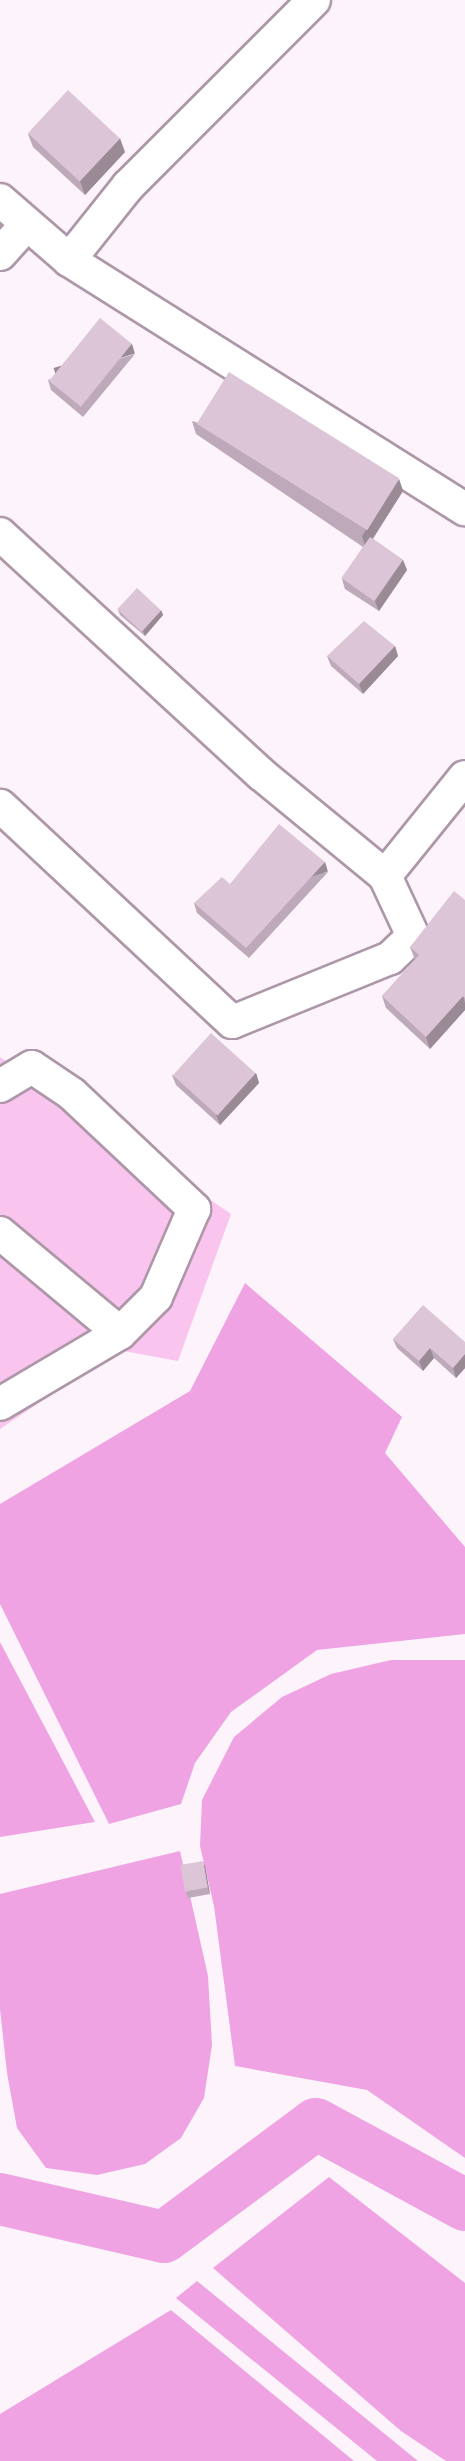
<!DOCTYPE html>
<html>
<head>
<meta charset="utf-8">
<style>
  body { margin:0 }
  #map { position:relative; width:465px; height:2461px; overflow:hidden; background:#fdf4fb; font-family:Raleway,sans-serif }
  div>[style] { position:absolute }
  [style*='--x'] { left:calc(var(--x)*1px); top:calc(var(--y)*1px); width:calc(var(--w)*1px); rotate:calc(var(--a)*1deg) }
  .green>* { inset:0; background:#f9c5ef }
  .water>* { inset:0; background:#efa3e3 }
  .river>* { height:52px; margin:-26px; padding:0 26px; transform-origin:26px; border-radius:26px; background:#efa3e3 }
  .roads { filter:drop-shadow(2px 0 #ad97a8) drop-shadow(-2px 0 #ad97a8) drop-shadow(0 2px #ad97a8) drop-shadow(0 -2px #ad97a8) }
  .minor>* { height:32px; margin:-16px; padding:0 16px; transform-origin:16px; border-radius:16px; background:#fff }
  .wall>* { inset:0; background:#bda9b9 }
  .shaded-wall>* { inset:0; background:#9a8a96; transform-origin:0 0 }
  .building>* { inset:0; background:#dcc5d7; transform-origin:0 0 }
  span { translate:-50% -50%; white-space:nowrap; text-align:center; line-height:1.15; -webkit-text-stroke:5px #fdf4fb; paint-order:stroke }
</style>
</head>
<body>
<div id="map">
  <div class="green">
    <i style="clip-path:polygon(0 1057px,231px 1214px,178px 1361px,118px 1350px,0 1429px)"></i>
  </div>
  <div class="water">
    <i style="clip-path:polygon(245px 1283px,402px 1417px,385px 1453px,465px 1547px,465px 1634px,317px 1650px,231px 1712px,195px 1763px,181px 1804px,109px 1824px,0 1604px,0 1504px,190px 1391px)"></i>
    <i style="clip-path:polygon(0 1642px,95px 1822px,0 1837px)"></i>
    <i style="clip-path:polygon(391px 1660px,465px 1660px,465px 2158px,367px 2090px,235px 2066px,214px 1906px,200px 1846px,202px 1800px,234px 1737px,282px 1697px,331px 1674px)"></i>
    <i style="clip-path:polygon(180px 1851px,208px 1976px,212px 2045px,204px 2098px,181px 2138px,145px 2164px,97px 2175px,46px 2168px,17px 2128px,7px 2073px,0 2009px,0 1894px)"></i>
    <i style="clip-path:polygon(329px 2177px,465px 2283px,465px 2461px,446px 2461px,401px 2431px,213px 2268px)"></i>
    <i style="clip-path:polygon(197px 2281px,418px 2461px,377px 2461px,176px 2298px)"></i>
    <i style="clip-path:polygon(171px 2310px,354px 2461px,0 2461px,0 2414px)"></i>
  </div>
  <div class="river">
    <i style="--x:0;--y:2199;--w:168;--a:13"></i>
    <i style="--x:164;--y:2237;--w:189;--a:-36.6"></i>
    <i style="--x:316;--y:2124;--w:170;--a:28.5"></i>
  </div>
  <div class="roads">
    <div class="minor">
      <i style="--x:0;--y:200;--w:91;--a:41"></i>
      <i style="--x:69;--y:260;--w:468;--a:32.2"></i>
      <i style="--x:0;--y:254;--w:38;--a:-48"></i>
      <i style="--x:69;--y:260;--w:95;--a:-51.4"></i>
      <i style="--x:128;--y:186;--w:263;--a:-45"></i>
      <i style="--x:0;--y:534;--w:355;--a:42.6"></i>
      <i style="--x:261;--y:774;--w:161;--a:39.4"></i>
      <i style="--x:385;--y:876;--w:66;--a:65"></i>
      <i style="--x:413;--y:936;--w:32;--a:136"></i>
      <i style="--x:390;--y:958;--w:170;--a:157.9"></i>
      <i style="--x:232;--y:1022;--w:317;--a:-137"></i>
      <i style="--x:385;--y:876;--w:127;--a:-51.1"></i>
      <i style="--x:0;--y:1086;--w:37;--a:-31"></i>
      <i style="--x:32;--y:1067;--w:48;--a:34"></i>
      <i style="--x:72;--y:1094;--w:168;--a:43.3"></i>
      <i style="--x:194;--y:1209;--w:96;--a:113.4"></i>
      <i style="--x:156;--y:1297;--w:51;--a:135"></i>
      <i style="--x:120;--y:1333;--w:139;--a:149.4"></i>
      <i style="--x:0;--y:1233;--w:156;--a:39.8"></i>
    </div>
  </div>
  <div class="wall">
    <i style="clip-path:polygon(28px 134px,125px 152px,85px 195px,33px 147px)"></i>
    <i style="clip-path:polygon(135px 354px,83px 417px,51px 390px,48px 380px)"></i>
    <i style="clip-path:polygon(192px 421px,399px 479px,403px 491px,373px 539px,403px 560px,407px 570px,379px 611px,345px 589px,342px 579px,363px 547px,196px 434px)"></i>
    <i style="clip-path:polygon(118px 610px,161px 610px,163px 615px,145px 636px,120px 615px)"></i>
    <i style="clip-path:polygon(395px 646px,398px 656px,363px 694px,331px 666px,327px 656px)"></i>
    <i style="clip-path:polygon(328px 872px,249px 958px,197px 913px,194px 903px,230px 884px)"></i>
    <i style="clip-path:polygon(465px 900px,465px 1010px,430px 1049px,386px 1008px,382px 996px,415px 960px,410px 947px)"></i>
    <i style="clip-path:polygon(256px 1073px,259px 1083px,220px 1125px,176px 1085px,172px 1075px)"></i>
    <i style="clip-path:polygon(393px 1339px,465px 1342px,465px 1368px,456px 1378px,434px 1358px,423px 1371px,397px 1348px)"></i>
    <i style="clip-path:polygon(205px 1866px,210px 1894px,188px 1898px,186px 1893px)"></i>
  </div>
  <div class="shaded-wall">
    <i style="clip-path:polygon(120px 138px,125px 152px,85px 195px,80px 181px)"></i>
    <i style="left:132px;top:344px;width:10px;height:82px;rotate:73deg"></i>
    <i style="clip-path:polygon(399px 479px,403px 491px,366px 549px,362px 536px)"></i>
    <i style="clip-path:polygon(403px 560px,407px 570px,379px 611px,375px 601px)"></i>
    <i style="clip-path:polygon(161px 610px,163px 615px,145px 636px,143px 631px)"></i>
    <i style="clip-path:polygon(395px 646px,398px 656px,363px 694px,359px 684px)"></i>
    <i style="left:325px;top:862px;width:10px;height:117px;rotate:73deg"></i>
    <i style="clip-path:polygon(463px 996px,465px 1003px,465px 1010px,430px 1049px,426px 1037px)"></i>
    <i style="clip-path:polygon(256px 1073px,259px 1083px,220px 1125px,216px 1115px)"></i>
    <i style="clip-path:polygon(430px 1348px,434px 1358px,423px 1371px,419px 1361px)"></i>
    <i style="clip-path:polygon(465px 1354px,465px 1368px,456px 1378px,453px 1368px)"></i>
    <i style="clip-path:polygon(203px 1861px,205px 1866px,210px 1894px,208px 1888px)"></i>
  </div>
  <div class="building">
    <i style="left:68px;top:90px;width:71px;height:59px;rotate:43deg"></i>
    <i style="left:100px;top:318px;width:41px;height:81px;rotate:39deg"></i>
    <i style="left:229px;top:372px;width:201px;height:61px;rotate:32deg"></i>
    <i style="left:370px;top:537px;width:40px;height:50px;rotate:35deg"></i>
    <i style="left:137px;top:588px;width:33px;height:29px;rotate:43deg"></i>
    <i style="clip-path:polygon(364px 621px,395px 646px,359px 684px,327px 656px)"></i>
    <i style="clip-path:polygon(279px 824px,325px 862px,246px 948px,194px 903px,222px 877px,230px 884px)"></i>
    <i style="clip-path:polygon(454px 891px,465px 900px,465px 998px,463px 996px,426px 1037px,382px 996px,419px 955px,410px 947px)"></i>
    <i style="left:211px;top:1033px;width:60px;height:57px;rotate:42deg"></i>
    <i style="clip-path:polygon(423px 1305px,465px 1342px,465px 1354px,453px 1368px,430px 1348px,419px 1361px,393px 1339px)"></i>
    <i style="left:203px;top:1861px;width:27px;height:23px;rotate:80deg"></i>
  </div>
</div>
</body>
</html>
